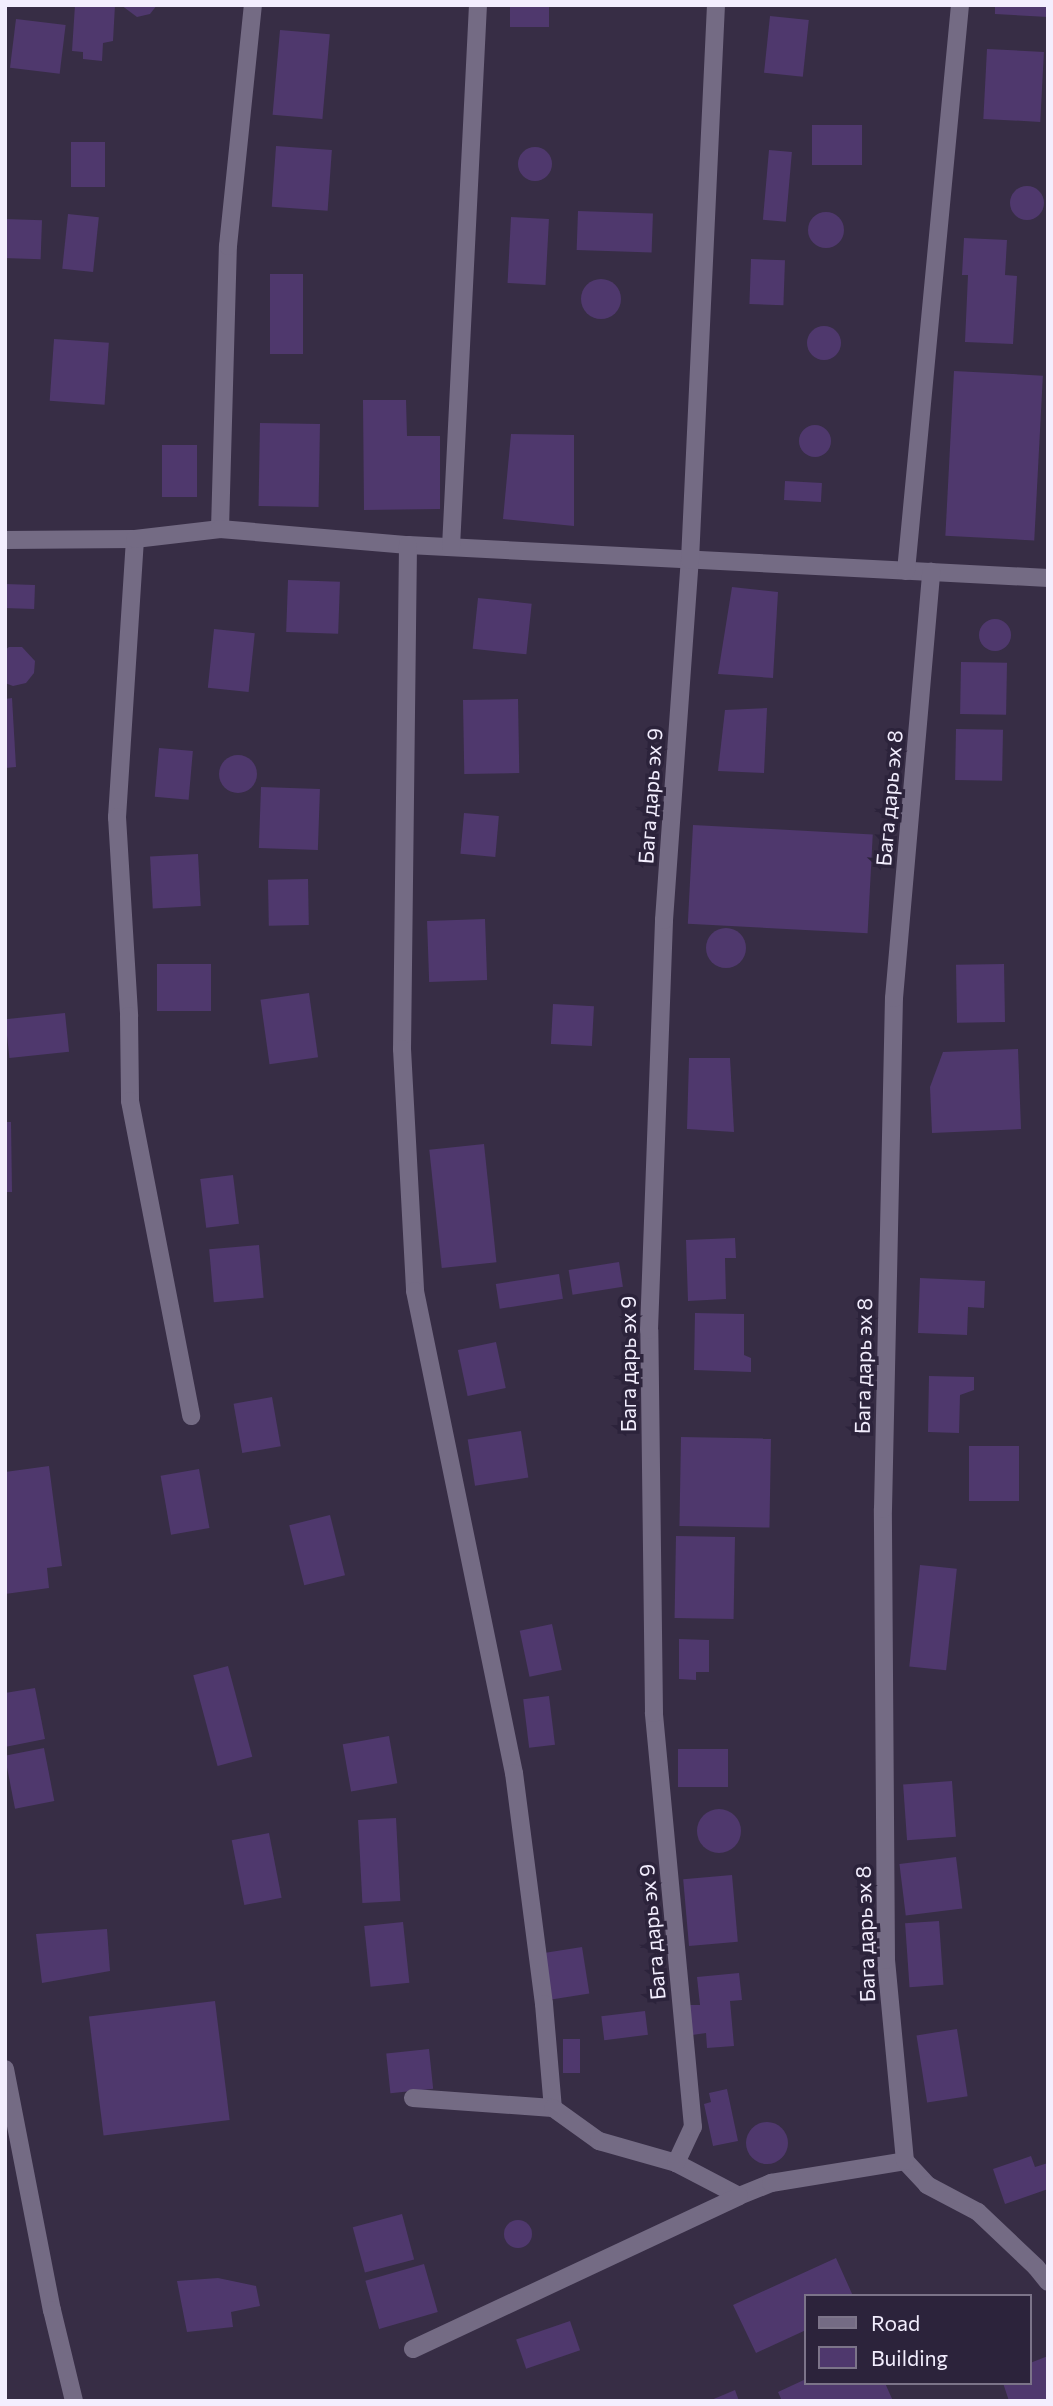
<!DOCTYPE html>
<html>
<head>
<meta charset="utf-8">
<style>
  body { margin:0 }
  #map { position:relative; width:1053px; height:2406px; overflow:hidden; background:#372d45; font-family:Commissioner,sans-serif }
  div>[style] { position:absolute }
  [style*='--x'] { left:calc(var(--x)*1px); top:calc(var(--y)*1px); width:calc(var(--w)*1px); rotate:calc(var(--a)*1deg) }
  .building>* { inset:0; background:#4f386d; transform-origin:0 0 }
  .round { border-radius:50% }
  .street>* { height:18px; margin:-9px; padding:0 9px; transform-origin:9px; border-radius:9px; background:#746b84 }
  span { translate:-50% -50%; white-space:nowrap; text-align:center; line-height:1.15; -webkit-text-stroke:7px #2c233b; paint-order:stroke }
  .street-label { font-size:21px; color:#f3eefe }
  .frame { position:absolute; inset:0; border:7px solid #f3eefe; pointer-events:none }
  .legend { position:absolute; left:804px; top:2294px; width:228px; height:91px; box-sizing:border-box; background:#2c233b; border:2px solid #7c7489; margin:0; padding:9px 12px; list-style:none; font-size:21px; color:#f3eefe }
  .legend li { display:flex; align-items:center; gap:14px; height:35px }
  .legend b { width:35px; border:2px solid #7c7489 }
</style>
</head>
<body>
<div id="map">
  <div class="building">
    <i style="clip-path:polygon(75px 5px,115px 5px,113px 41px,103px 43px,102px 61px,83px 59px,83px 52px,72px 51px)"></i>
    <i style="clip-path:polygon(121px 5px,157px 5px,150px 14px,137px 17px)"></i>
    <i style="left:510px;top:5px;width:39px;height:22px"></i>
    <i style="clip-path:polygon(995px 5px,1048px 5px,1048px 17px,995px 14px)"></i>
    <i style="left:770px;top:16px;width:39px;height:57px;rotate:6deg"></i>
    <i style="left:16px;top:19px;width:50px;height:49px;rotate:7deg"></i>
    <i style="left:280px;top:30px;width:50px;height:85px;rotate:5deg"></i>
    <i style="left:987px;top:49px;width:57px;height:70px;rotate:3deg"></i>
    <i style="left:812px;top:125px;width:50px;height:40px"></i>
    <i style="left:71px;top:142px;width:34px;height:45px"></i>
    <i style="left:276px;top:146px;width:56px;height:61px;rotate:4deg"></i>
    <i class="round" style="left:518px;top:147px;width:34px;height:34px"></i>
    <i style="left:769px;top:150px;width:23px;height:70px;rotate:5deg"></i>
    <i class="round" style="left:1010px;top:186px;width:34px;height:34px"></i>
    <i style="left:578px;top:211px;width:75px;height:39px;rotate:2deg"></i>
    <i class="round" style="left:808px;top:212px;width:36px;height:36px"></i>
    <i style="left:68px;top:214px;width:31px;height:55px;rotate:6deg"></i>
    <i style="left:511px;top:217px;width:38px;height:66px;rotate:3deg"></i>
    <i style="left:5px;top:219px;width:37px;height:39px;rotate:2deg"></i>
    <i style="clip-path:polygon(964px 238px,1007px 240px,1005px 275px,1017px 276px,1013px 344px,965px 342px,968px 275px,962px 275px)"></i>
    <i style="left:751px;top:259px;width:34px;height:45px;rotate:2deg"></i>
    <i style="left:270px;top:274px;width:33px;height:80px"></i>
    <i class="round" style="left:581px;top:279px;width:40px;height:40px"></i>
    <i class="round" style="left:807px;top:326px;width:34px;height:34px"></i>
    <i style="left:54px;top:339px;width:55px;height:62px;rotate:4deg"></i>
    <i style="left:954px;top:371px;width:89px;height:165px;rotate:3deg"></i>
    <i style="clip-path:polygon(363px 400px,406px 400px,407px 436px,440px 436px,440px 509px,364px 510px)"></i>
    <i style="left:260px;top:423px;width:60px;height:83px;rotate:1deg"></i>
    <i class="round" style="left:799px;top:425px;width:32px;height:32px"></i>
    <i style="clip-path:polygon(511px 434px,574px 435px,574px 526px,503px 519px)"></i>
    <i style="left:162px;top:445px;width:35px;height:52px"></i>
    <i style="left:785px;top:481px;width:37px;height:19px;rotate:3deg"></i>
    <i style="left:288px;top:580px;width:52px;height:52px;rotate:2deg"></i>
    <i style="left:5px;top:584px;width:30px;height:24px;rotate:2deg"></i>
    <i style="clip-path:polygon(732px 587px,778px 592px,773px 678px,718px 674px)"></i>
    <i style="left:478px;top:598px;width:54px;height:51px;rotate:6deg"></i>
    <i class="round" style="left:979px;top:619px;width:32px;height:32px"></i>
    <i style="left:214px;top:629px;width:41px;height:59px;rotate:6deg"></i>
    <i style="clip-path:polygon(9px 647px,22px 647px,35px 661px,34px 673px,26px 683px,13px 686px,5px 683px,5px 650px)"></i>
    <i style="left:961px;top:662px;width:46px;height:52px;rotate:1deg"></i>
    <i style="clip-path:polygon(12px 698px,16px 767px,5px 768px,5px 699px)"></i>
    <i style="left:518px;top:699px;width:74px;height:55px;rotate:89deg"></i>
    <i style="clip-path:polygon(767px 708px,764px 773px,718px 771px,725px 710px)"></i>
    <i style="left:956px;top:729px;width:47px;height:51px;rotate:1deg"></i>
    <i style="left:159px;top:748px;width:34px;height:49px;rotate:5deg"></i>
    <i class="round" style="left:219px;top:755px;width:38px;height:38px"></i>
    <i style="left:261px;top:787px;width:59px;height:61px;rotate:2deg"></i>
    <i style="left:464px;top:813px;width:35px;height:41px;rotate:5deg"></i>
    <i style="left:693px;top:825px;width:180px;height:99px;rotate:3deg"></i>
    <i style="left:198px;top:854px;width:52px;height:48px;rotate:87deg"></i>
    <i style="left:308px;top:879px;width:46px;height:40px;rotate:89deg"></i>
    <i style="left:485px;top:919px;width:61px;height:58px;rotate:88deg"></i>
    <i class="round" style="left:706px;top:928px;width:40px;height:40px"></i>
    <i style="left:157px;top:964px;width:54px;height:47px"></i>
    <i style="left:1004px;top:964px;width:58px;height:48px;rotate:89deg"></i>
    <i style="left:309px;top:993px;width:65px;height:49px;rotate:82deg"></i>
    <i style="left:553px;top:1004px;width:41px;height:40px;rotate:3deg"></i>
    <i style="left:65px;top:1013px;width:39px;height:60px;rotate:84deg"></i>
    <i style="clip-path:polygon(1018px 1049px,1021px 1129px,932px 1133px,930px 1087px,943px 1052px)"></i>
    <i style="clip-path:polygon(689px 1058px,730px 1058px,734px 1132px,687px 1129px)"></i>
    <i style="clip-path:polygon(5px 1122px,11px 1122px,12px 1192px,5px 1192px)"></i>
    <i style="left:484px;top:1144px;width:119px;height:55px;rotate:84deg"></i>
    <i style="left:233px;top:1175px;width:49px;height:33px;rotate:83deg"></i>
    <i style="clip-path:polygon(735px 1238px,736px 1258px,725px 1258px,726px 1299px,688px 1301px,686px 1240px)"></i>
    <i style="left:259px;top:1245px;width:53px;height:50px;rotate:85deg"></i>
    <i style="left:619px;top:1262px;width:25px;height:51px;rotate:81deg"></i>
    <i style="left:559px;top:1274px;width:25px;height:64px;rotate:81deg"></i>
    <i style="clip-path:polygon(920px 1278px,985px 1281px,984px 1308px,968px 1307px,967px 1335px,918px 1333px)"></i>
    <i style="clip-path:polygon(695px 1313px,744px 1314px,744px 1355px,751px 1358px,751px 1372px,694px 1370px)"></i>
    <i style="left:496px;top:1342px;width:47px;height:39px;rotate:78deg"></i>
    <i style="clip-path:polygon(929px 1376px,974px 1377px,974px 1390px,960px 1395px,959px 1433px,928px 1432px)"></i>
    <i style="left:272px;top:1397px;width:50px;height:39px;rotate:80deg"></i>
    <i style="left:521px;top:1431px;width:47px;height:54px;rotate:81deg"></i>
    <i style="left:681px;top:1437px;width:90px;height:89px;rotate:1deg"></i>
    <i style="left:969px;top:1446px;width:50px;height:55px"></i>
    <i style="clip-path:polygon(49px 1466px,62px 1566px,47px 1568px,49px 1588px,5px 1594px,5px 1472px)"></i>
    <i style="left:199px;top:1469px;width:60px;height:39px;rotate:80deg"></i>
    <i style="left:330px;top:1515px;width:62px;height:42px;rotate:76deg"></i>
    <i style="left:676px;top:1536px;width:59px;height:82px;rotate:1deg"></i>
    <i style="left:920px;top:1565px;width:37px;height:102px;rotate:6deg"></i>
    <i style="left:552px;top:1624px;width:47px;height:33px;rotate:78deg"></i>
    <i style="clip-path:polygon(679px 1639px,709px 1640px,709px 1672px,696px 1672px,696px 1680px,679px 1679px)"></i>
    <i style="left:228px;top:1666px;width:94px;height:36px;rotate:75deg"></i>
    <i style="clip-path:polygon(35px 1688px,45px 1739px,5px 1747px,5px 1693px)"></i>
    <i style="left:549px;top:1696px;width:49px;height:26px;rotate:83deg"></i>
    <i style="left:389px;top:1736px;width:48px;height:47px;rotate:80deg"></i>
    <i style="left:44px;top:1748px;width:54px;height:40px;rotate:79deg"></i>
    <i style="left:678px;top:1749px;width:50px;height:38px"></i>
    <i style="left:952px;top:1781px;width:56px;height:49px;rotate:86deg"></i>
    <i class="round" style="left:697px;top:1809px;width:44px;height:44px"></i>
    <i style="left:396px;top:1818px;width:83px;height:38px;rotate:87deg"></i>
    <i style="left:269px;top:1833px;width:66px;height:38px;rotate:79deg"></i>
    <i style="left:956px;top:1857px;width:52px;height:57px;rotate:83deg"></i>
    <i style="left:732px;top:1875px;width:67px;height:49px;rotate:85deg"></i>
    <i style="left:939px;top:1921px;width:64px;height:34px;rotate:86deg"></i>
    <i style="left:403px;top:1922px;width:61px;height:39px;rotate:84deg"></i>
    <i style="clip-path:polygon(107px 1929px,110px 1971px,42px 1983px,36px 1934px)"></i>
    <i style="left:582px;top:1947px;width:47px;height:40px;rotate:81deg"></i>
    <i style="clip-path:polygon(739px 1973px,742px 2000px,730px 2001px,734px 2046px,707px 2048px,706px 2033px,692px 2035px,690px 2005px,700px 2005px,697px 1977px)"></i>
    <i style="left:215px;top:2001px;width:120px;height:127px;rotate:83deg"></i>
    <i style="left:645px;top:2011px;width:24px;height:44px;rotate:83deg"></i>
    <i style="left:957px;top:2029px;width:68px;height:41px;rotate:81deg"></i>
    <i style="left:563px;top:2039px;width:17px;height:34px"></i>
    <i style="left:429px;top:2049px;width:40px;height:43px;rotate:84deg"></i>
    <i style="clip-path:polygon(727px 2089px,738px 2141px,713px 2146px,704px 2104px,711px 2102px,709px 2093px)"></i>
    <i class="round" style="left:746px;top:2122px;width:42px;height:42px"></i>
    <i style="clip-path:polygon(1031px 2156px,1035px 2167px,1048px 2163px,1048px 2189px,1005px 2204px,993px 2169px)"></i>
    <i style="left:402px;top:2214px;width:47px;height:51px;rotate:75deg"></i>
    <i class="round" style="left:504px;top:2220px;width:28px;height:28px"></i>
    <i style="clip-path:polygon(836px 2258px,853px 2296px,806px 2296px,806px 2330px,756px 2353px,733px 2305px)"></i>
    <i style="left:424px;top:2264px;width:50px;height:61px;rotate:74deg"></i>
    <i style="clip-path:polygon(218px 2278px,256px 2286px,260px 2306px,231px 2312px,233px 2327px,187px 2332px,177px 2281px)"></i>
    <i style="left:570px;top:2321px;width:31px;height:57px;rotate:71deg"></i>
    <i style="clip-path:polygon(1048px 2356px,1048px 2401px,1009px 2401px,1003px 2383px,1030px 2383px,1030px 2363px)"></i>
    <i style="clip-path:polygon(806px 2379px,806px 2383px,885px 2383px,893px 2401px,782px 2401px,778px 2392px)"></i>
    <i style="clip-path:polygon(735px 2390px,739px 2401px,709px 2401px)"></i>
  </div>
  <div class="street">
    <i style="--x:220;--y:529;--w:283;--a:-88.4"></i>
    <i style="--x:228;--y:246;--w:242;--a:-84.1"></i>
    <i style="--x:135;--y:539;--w:279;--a:93.7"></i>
    <i style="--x:117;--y:817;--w:199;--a:86.5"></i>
    <i style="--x:129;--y:1016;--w:85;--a:89.3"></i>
    <i style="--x:130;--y:1101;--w:321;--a:79"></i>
    <i style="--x:5;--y:540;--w:130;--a:-0.4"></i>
    <i style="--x:135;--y:539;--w:86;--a:-6.7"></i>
    <i style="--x:220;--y:529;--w:189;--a:4.9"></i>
    <i style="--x:408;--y:545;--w:641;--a:2.95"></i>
    <i style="--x:408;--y:545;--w:504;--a:90.68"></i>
    <i style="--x:402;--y:1049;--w:242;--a:86.9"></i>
    <i style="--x:415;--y:1291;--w:492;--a:78.4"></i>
    <i style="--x:514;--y:1773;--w:233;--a:82.6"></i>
    <i style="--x:544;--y:2004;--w:104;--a:85.1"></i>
    <i style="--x:451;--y:547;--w:543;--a:-87.15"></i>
    <i style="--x:906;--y:571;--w:569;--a:-84.55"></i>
    <i style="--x:5;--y:2069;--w:246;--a:79"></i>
    <i style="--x:52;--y:2310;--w:94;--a:76.4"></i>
    <i style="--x:413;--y:2098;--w:140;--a:4.1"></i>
    <i style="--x:553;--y:2108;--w:57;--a:35.7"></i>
    <i style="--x:599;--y:2141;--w:80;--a:15.9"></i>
    <i style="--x:676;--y:2163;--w:71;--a:27.6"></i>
    <i style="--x:739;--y:2196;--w:35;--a:-22"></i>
    <i style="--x:771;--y:2183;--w:136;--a:-9.3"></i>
    <i style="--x:905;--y:2161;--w:33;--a:47"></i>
    <i style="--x:927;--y:2185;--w:58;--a:27.9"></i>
    <i style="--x:978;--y:2212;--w:80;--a:43.5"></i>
    <i style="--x:1036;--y:2267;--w:19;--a:51"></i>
    <i style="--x:905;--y:2161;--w:202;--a:-95.4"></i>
    <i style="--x:886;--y:1960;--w:451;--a:-90.4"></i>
    <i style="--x:883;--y:1509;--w:511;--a:-88.77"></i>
    <i style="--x:894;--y:998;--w:428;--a:-85"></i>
    <i style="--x:676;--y:2163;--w:40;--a:-65"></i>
    <i style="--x:693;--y:2127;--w:416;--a:-95.4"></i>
    <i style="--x:654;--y:1713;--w:383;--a:-90.7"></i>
    <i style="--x:649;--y:1330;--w:410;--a:-87.9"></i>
    <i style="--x:664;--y:920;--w:361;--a:-85.9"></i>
    <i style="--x:690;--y:560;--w:556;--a:-87.32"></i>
    <i style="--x:413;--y:2349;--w:360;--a:-25.1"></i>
  </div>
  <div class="street-label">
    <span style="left:650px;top:796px;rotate:-86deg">Бага дарь эх 9</span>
    <span style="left:889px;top:798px;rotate:-85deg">Бага дарь эх 8</span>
    <span style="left:628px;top:1364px;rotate:-90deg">Бага дарь эх 9</span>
    <span style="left:863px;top:1366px;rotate:-89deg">Бага дарь эх 8</span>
    <span style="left:652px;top:1932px;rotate:-95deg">Бага дарь эх 9</span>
    <span style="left:865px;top:1934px;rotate:-92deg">Бага дарь эх 8</span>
  </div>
  <div class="frame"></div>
  <ul class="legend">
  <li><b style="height:9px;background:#746b84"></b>Road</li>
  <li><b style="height:19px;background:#4f386d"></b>Building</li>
  </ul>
</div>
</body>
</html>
